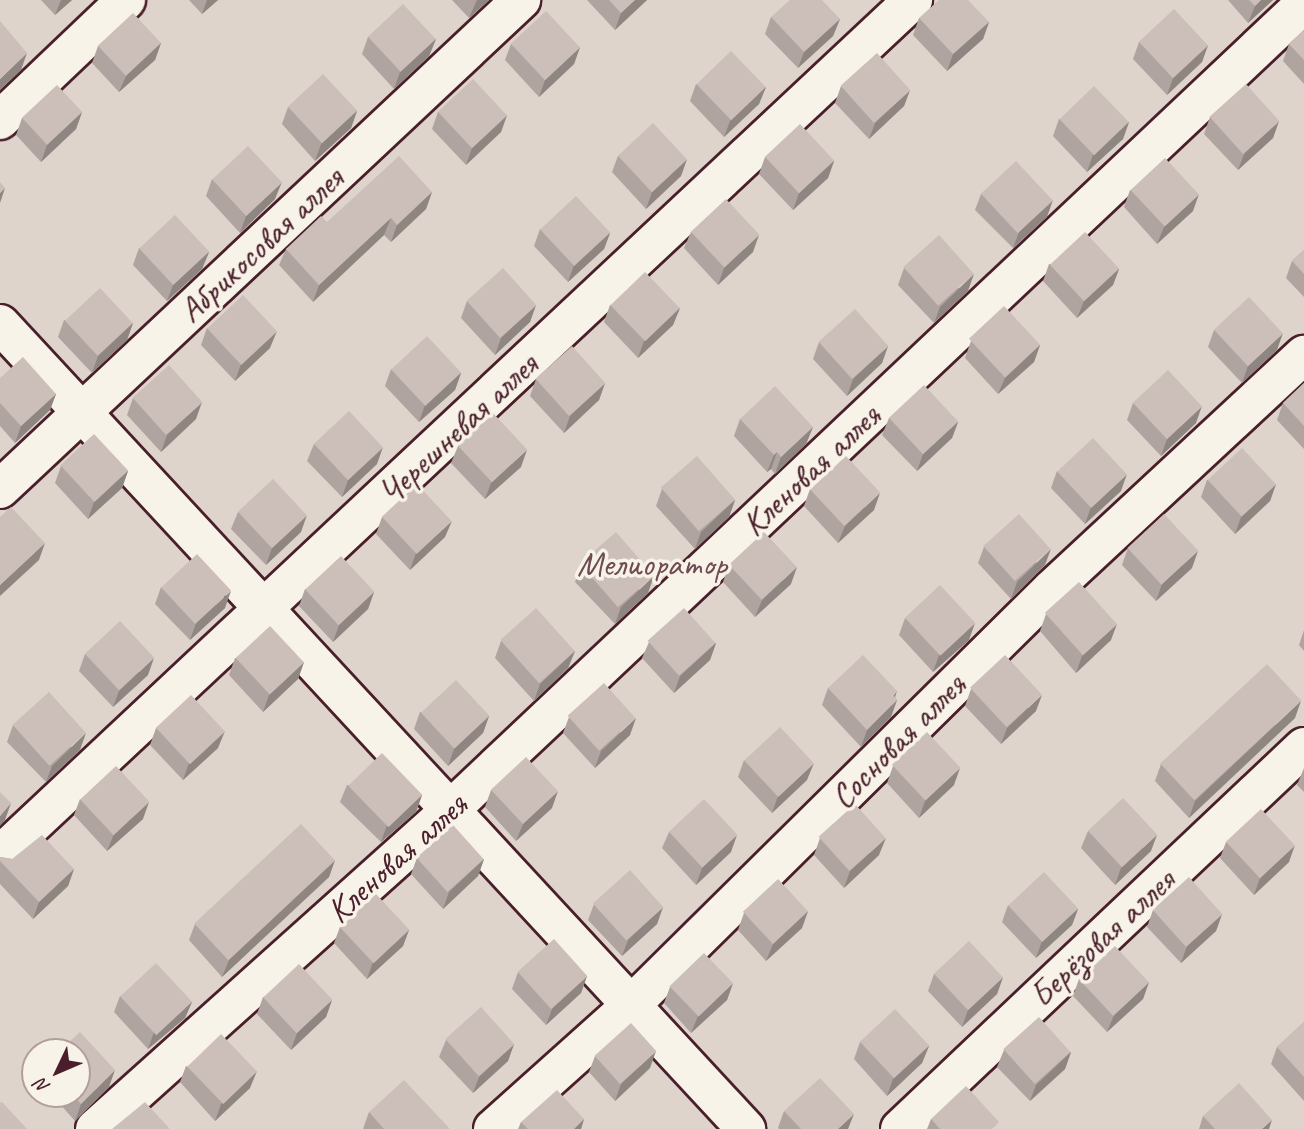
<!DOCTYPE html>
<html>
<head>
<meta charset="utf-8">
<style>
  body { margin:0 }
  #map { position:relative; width:1304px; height:1129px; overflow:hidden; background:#f7f3e8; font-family:Caveat,sans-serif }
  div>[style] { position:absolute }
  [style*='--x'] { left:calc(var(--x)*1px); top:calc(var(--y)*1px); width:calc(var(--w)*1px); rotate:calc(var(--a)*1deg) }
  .green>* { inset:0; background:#ded4cc }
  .roads { filter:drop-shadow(2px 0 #4a1f2b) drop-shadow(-2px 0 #4a1f2b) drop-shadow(0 2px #4a1f2b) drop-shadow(0 -2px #4a1f2b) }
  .street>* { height:38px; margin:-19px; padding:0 19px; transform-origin:19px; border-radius:19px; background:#f7f3e8 }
  .wall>* { inset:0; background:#afa49f }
  .shaded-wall>* { inset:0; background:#8f8682 }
  .building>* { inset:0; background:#ccbfb9; transform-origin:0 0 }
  span { translate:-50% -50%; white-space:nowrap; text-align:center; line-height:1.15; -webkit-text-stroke:7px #f7f3e8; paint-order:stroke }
  .street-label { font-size:35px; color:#4a1f2b }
  .park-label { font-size:35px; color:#6f4c53 }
  .north { position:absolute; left:21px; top:1038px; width:70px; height:70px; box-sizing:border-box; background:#f7f3e8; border:2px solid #b29e9c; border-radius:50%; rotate:226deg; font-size:19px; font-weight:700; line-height:28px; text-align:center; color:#4a1f2b }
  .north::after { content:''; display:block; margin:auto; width:24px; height:32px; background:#4a1f2b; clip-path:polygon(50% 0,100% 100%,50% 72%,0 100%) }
</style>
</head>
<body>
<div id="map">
  <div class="green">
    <i style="clip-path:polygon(evenodd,0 0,1304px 0,1304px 1129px,0 1129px,0 0,35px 1052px,77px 1052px,77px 1094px,35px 1094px,35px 1052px)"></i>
  </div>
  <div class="roads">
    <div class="street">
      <i style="--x:0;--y:120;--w:174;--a:-43.6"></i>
      <i style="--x:0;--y:324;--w:1098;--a:47.18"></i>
      <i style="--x:0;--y:489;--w:715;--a:-43.19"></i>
      <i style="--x:0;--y:855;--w:1251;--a:-43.12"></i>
      <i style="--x:95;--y:1129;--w:477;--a:-41.9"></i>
      <i style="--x:450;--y:810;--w:1174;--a:-43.34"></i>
      <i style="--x:493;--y:1129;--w:186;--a:-41.9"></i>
      <i style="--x:631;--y:1005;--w:592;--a:-44.66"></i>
      <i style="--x:1052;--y:589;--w:344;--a:-42.9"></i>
      <i style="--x:900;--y:1129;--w:556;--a:-43.4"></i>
    </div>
  </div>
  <div class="wall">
    <i style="clip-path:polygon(41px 0,72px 0,55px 15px)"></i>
    <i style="clip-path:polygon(189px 0,218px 0,202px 14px)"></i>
    <i style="clip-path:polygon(452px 0,489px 0,469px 18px)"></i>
    <i style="clip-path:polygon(587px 0,647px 0,615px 30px)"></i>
    <i style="clip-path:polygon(1228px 0,1273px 0,1248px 23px)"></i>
    <i style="clip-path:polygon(771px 17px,840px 19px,833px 36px,798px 68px,765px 34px)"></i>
    <i style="clip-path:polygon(919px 18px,989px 22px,983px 39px,947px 71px,913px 35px)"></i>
    <i style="clip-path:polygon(1304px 30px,1304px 84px,1283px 61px,1289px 44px)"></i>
    <i style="clip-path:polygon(368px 37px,436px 39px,429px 56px,394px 89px,362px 54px)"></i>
    <i style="clip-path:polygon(1139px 42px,1208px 45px,1202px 62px,1167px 95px,1133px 59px)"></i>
    <i style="clip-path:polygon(161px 43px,155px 60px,119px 92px,92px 63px,98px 46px)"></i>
    <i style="clip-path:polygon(511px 44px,580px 47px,574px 64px,539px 97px,505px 60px)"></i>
    <i style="clip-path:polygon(696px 84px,766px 87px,759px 104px,724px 137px,690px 101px)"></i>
    <i style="clip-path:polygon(841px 86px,910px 90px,904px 106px,869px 139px,835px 103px)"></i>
    <i style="clip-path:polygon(288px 107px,357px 111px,351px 128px,315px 161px,282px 124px)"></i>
    <i style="clip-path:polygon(82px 112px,76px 129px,41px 162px,16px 135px,22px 118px)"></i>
    <i style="clip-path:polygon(438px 112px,507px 115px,501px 132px,466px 165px,432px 129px)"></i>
    <i style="clip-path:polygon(1210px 117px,1279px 121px,1273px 138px,1238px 170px,1204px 134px)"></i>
    <i style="clip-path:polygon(1059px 119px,1129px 122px,1123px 139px,1087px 172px,1053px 136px)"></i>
    <i style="clip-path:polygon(618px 156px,687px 159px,681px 176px,646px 209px,612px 172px)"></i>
    <i style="clip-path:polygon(765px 157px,834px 161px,828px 178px,793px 210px,759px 174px)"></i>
    <i style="clip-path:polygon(212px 179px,275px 199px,240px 233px,206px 196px)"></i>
    <i style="clip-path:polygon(1130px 190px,1193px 211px,1157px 244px,1124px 207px)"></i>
    <i style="clip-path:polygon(432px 192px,426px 209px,391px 242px,384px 235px,313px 302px,279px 265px,286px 249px,327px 222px)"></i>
    <i style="clip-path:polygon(981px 194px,1047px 217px,1013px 248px,975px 210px)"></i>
    <i style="clip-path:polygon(540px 229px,610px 233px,604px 249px,568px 282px,534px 246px)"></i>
    <i style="clip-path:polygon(691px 232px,753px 252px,718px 285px,684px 248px)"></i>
    <i style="clip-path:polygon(139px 248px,209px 252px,202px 269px,167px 301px,133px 265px)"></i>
    <i style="clip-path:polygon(1304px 250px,1304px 297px,1286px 278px,1292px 261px)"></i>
    <i style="clip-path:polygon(1049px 264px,1119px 269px,1113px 285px,1077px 318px,1043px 281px)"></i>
    <i style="clip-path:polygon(904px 268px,968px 291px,934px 323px,898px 285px)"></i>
    <i style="clip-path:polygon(467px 301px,536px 305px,530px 322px,495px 355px,461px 318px)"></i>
    <i style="clip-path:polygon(610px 305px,680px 308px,673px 325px,638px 358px,604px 322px)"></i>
    <i style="clip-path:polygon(64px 320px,133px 323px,127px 340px,92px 373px,58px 337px)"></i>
    <i style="clip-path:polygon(207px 328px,270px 348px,235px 381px,201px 345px)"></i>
    <i style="clip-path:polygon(1214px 330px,1277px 350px,1242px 383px,1208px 347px)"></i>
    <i style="clip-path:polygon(971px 341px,1040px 345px,1034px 362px,998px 394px,965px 358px)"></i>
    <i style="clip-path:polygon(819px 342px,888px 346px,882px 363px,847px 396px,813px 359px)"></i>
    <i style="clip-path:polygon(391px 369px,461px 373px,455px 390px,419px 422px,385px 386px)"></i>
    <i style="clip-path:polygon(0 378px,56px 394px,50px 410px,15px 443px,0 426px)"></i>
    <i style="clip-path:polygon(536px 379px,605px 383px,599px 400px,564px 433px,530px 396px)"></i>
    <i style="clip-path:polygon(1304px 383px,1304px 449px,1277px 420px,1283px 403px)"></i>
    <i style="clip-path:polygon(133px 398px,196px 419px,161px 452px,127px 415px)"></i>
    <i style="clip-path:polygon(1133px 403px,1196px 423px,1161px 456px,1127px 420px)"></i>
    <i style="clip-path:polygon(889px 418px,958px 422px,952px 438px,917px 471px,882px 435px)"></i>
    <i style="clip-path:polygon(740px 419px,813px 427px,806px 444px,775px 474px,771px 469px,767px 472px,734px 436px)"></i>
    <i style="clip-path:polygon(314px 444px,377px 464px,342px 497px,307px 461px)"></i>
    <i style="clip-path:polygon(458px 446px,521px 467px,485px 499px,451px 463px)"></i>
    <i style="clip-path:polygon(61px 466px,128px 471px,122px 488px,88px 519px,55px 483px)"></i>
    <i style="clip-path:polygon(1057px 471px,1121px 491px,1085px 524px,1051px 488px)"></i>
    <i style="clip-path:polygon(1207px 480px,1276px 484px,1270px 501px,1235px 534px,1201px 497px)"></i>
    <i style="clip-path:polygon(662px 489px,735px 500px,729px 517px,695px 549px,656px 506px)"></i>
    <i style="clip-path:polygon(810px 489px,874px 510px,838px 543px,804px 506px)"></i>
    <i style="clip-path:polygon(238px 512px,301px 532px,266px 565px,231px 529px)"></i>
    <i style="clip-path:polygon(382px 517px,445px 537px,410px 570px,376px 534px)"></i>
    <i style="clip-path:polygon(984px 547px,1045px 565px,1011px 599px,978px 563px)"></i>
    <i style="clip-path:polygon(1128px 548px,1192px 568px,1156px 601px,1122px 565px)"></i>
    <i style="clip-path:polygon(581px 565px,648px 593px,615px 624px,575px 582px)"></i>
    <i style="clip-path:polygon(729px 565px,791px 584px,755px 617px,723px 582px)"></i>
    <i style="clip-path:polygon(161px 587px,225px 608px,190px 640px,155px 604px)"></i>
    <i style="clip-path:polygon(305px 589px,374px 592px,368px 609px,333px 642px,299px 606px)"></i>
    <i style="clip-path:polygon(1046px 614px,1111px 640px,1076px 673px,1040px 631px)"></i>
    <i style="clip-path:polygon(905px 618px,969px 640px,933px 672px,899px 635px)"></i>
    <i style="clip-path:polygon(1304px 630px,1304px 651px,1299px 645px)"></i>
    <i style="clip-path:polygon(501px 641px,575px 651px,568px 668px,534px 701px,495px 658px)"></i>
    <i style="clip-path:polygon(649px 642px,716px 643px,710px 660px,674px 693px,642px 658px)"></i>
    <i style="clip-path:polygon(85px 654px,148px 675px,113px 707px,79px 671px)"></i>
    <i style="clip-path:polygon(235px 658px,304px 662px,298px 679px,263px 712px,229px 675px)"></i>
    <i style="clip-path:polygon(828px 688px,895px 697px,897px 700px,891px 717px,861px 747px,822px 705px)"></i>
    <i style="clip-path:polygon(971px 689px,1036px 711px,1001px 744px,965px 706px)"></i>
    <i style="clip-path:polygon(420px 712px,489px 716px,483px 733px,448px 766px,414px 729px)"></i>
    <i style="clip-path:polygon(569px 717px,630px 735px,595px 768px,563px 733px)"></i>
    <i style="clip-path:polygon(1295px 718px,1189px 818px,1155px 781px,1161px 764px)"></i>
    <i style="clip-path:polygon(13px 725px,80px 750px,46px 782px,7px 742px)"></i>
    <i style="clip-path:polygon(156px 728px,218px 748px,183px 780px,150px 745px)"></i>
    <i style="clip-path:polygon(744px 760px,807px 780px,772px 813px,738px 777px)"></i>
    <i style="clip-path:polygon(893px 766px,954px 785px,919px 818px,887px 783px)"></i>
    <i style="clip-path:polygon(1304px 768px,1304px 792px,1297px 785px)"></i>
    <i style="clip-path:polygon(347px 785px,422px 795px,416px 812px,381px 842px,340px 802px)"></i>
    <i style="clip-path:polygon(491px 790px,552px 808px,516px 841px,485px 807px)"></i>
    <i style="clip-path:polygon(80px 799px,143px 819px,107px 851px,74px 815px)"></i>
    <i style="clip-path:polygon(1088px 831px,1151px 851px,1115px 885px,1081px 848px)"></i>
    <i style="clip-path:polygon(669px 832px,731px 852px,696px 885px,662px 848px)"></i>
    <i style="clip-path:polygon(820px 838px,879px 855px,844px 888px,814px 855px)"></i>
    <i style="clip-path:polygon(1226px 842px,1289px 862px,1254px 895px,1220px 858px)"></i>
    <i style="clip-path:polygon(0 857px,12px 859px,74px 869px,68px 886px,33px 919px,0 884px)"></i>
    <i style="clip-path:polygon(417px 858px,484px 859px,478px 876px,443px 909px,411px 874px)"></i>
    <i style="clip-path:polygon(335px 860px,329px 877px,222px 977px,189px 940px,195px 924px)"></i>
    <i style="clip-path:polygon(594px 904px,663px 907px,657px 924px,622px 956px,588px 920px)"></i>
    <i style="clip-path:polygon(1008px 905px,1078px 909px,1072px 925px,1036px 958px,1002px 922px)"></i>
    <i style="clip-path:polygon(1153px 910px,1222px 914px,1216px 931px,1181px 963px,1147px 927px)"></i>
    <i style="clip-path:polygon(808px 911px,802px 928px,766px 961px,738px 930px,744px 913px)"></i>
    <i style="clip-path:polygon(340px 927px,409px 930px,403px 946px,367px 979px,334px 943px)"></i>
    <i style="clip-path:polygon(518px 972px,587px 976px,581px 993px,546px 1025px,512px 989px)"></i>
    <i style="clip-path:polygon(934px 974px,1003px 977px,997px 994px,962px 1027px,928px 991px)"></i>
    <i style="clip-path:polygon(1079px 979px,1149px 982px,1143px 999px,1107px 1032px,1073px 996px)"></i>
    <i style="clip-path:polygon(733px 983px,727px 1000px,691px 1033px,664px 1003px,670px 987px)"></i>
    <i style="clip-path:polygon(120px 996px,192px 1002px,185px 1018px,148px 1049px,114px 1012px)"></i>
    <i style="clip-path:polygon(263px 997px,332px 1000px,326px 1017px,291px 1050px,257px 1014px)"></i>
    <i style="clip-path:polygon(1304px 1022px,1304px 1101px,1271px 1064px,1277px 1047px)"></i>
    <i style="clip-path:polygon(446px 1040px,514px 1044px,508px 1061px,473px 1093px,439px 1057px)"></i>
    <i style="clip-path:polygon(860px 1042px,929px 1046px,922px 1063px,887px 1096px,854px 1059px)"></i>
    <i style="clip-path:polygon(1004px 1050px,1071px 1052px,1065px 1069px,1030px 1101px,997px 1067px)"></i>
    <i style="clip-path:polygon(595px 1056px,650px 1068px,615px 1101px,589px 1072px)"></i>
    <i style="clip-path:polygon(186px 1066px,250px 1088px,215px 1121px,180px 1082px)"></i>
    <i style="clip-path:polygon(109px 1087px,75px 1121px,51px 1094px,77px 1094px)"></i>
    <i style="clip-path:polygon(784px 1111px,848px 1129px,779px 1129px,778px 1128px)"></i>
    <i style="clip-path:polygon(369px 1112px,450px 1129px,363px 1129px)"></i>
    <i style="clip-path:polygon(1203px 1116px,1269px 1129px,1199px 1129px)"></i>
    <i style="clip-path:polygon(584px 1119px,581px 1129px,518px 1129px,521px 1122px)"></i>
    <i style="clip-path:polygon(931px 1119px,992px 1129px,927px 1129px)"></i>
  </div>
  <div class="shaded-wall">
    <i style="clip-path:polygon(61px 0,72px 0,55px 15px)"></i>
    <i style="clip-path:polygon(207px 0,218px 0,202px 14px)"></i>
    <i style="clip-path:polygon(477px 0,489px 0,469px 18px,476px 2px)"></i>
    <i style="clip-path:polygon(635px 0,647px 0,615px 30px,621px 13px)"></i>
    <i style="clip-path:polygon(1261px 0,1273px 0,1248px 23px,1255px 6px)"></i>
    <i style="clip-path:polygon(840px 19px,833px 36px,798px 68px,804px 52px)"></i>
    <i style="clip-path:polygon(989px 22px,983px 39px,947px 71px,953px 54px)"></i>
    <i style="clip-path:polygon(436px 39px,429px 56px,394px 89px,400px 72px)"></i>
    <i style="clip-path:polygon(161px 43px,155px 60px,119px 92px,126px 76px)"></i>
    <i style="clip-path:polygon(1208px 45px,1202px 62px,1167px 95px,1173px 78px)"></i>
    <i style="clip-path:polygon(580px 47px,574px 64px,539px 97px,545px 80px)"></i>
    <i style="clip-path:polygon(27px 53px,21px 70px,0 90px,0 79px)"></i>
    <i style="clip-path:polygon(766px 87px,759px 104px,724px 137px,730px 121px)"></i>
    <i style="clip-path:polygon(910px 90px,904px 106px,869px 139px,875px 123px)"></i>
    <i style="clip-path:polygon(357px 111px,351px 128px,315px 161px,321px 144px)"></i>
    <i style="clip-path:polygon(82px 112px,76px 129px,41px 162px,47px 145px)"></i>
    <i style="clip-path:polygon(507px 115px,501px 132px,466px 165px,472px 148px)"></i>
    <i style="clip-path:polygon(1279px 121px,1273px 138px,1238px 170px,1244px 154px)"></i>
    <i style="clip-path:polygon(1129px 122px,1123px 139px,1087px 172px,1093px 155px)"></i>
    <i style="clip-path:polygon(687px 159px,681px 176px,646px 209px,652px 192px)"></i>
    <i style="clip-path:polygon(834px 161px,828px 178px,793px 210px,799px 193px)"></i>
    <i style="clip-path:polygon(282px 182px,275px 199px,240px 233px,246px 216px)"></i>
    <i style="clip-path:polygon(5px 188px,0 203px,0 193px)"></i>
    <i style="clip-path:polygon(432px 192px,426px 209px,391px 242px,397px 225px)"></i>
    <i style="clip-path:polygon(1199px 194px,1193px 211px,1157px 244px,1164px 227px)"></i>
    <i style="clip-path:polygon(1053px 200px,1047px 217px,1013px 248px,1019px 232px)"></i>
    <i style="clip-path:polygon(391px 218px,384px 235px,313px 302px,319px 285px)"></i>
    <i style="clip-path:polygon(610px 233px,604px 249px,568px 282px,574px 265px)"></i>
    <i style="clip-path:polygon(759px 235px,753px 252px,718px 285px,724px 268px)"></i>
    <i style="clip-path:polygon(209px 252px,202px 269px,167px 301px,173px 285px)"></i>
    <i style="clip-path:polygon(1119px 269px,1113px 285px,1077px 318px,1084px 301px)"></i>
    <i style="clip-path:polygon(974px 274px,968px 291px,934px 323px,940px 307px)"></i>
    <i style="clip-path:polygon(536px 305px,530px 322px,495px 355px,501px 338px)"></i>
    <i style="clip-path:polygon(680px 308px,673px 325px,638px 358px,644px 341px)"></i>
    <i style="clip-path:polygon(133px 323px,127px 340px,92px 373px,98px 356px)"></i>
    <i style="clip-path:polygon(277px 331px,270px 348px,235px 381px,241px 364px)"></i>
    <i style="clip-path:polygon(1283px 333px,1277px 350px,1242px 383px,1248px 366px)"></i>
    <i style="clip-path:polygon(1040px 345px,1034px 362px,998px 394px,1005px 378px)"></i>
    <i style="clip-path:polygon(888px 346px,882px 363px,847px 396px,853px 379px)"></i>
    <i style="clip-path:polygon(461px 373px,455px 390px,419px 422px,425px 405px)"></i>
    <i style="clip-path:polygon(605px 383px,599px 400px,564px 433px,570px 416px)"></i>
    <i style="clip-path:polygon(56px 394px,50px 410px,15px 443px,21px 426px)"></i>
    <i style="clip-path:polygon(202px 402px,196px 419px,161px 452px,167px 435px)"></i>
    <i style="clip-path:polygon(1202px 406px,1196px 423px,1161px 456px,1167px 439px)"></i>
    <i style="clip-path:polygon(958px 422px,952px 438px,917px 471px,923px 454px)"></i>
    <i style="clip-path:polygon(813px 427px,806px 444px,775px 474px,781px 457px)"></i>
    <i style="clip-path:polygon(383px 447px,377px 464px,342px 497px,348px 480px)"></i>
    <i style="clip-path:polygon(527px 450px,521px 467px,485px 499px,491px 483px)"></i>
    <i style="clip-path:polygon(777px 452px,771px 469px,767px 472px,774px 455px)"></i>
    <i style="clip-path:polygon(128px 471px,122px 488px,88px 519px,94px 502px)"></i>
    <i style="clip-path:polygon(1127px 474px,1121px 491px,1085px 524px,1091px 507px)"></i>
    <i style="clip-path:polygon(1276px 484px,1270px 501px,1235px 534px,1241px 517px)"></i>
    <i style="clip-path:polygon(880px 493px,874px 510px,838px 543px,845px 526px)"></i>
    <i style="clip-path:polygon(735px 500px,729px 517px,695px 549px,701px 532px)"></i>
    <i style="clip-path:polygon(307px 515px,301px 532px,266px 565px,272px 548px)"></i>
    <i style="clip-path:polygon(452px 521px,445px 537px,410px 570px,416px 553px)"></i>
    <i style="clip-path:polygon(45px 543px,39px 560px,0 596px,0 585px)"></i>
    <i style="clip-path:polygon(1051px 549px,1045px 565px,1011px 599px,1017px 582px)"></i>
    <i style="clip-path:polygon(1198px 551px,1192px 568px,1156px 601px,1162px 584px)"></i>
    <i style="clip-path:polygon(797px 567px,791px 584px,755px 617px,762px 600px)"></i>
    <i style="clip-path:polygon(654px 576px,648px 593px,615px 624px,621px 607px)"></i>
    <i style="clip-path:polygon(231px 591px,225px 608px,190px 640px,196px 623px)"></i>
    <i style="clip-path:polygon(374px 592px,368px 609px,333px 642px,339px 625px)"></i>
    <i style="clip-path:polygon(975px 623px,969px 640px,933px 672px,939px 655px)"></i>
    <i style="clip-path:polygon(1117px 624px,1111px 640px,1076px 673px,1082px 656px)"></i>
    <i style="clip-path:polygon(716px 643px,710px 660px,674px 693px,680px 676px)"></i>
    <i style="clip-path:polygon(575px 651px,568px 668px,534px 701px,540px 684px)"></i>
    <i style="clip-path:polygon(154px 658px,148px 675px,113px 707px,119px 691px)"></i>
    <i style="clip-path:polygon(304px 662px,298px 679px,263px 712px,269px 695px)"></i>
    <i style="clip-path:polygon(897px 691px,892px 706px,897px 700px,891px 717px,861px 747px,867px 730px)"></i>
    <i style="clip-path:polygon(1042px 695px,1036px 711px,1001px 744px,1007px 728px)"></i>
    <i style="clip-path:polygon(1301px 701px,1295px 718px,1189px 818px,1195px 801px)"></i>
    <i style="clip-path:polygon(489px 716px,483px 733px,448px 766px,454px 749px)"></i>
    <i style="clip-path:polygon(636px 718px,630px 735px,595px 768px,601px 751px)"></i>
    <i style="clip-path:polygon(225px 731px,218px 748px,183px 780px,189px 763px)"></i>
    <i style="clip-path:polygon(86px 733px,80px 750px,46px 782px,52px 766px)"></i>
    <i style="clip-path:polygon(814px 763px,807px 780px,772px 813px,778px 796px)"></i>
    <i style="clip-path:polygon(960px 768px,954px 785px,919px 818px,925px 801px)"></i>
    <i style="clip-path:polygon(558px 791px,552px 808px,516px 841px,523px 824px)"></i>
    <i style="clip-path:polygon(422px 795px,416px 812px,381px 842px,387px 825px)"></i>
    <i style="clip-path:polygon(149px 802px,143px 819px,107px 851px,114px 834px)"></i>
    <i style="clip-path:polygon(11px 803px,5px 820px,0 826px,0 816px)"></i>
    <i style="clip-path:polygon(737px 835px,731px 852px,696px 885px,702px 868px)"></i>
    <i style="clip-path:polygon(1157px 835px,1151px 851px,1115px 885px,1121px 868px)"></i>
    <i style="clip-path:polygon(886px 838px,879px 855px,844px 888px,850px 871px)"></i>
    <i style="clip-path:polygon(1295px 845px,1289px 862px,1254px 895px,1260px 878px)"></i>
    <i style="clip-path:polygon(484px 859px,478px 876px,443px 909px,449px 892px)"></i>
    <i style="clip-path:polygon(335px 860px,329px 877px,222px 977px,229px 960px)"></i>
    <i style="clip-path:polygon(74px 869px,68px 886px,33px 919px,39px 902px)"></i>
    <i style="clip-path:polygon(663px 907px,657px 924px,622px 956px,628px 940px)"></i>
    <i style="clip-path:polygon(1078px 909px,1072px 925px,1036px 958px,1042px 941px)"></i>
    <i style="clip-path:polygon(808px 911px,802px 928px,766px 961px,773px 944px)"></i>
    <i style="clip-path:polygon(1222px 914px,1216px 931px,1181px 963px,1187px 946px)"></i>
    <i style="clip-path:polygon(409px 930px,403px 946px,367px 979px,373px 962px)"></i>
    <i style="clip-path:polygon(587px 976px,581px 993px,546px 1025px,552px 1009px)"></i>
    <i style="clip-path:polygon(1003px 977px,997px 994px,962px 1027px,968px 1010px)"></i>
    <i style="clip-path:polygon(1149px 982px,1143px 999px,1107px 1032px,1114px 1015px)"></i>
    <i style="clip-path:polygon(733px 983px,727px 1000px,691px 1033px,698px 1016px)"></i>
    <i style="clip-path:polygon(332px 1000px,326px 1017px,291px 1050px,297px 1033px)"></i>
    <i style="clip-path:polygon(192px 1002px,185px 1018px,148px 1049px,154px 1032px)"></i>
    <i style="clip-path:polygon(514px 1044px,508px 1061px,473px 1093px,479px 1077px)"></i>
    <i style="clip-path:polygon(929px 1046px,922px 1063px,887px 1096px,893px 1079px)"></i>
    <i style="clip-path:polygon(656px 1051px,650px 1068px,615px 1101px,621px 1084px)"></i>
    <i style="clip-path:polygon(1071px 1052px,1065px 1069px,1030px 1101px,1036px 1085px)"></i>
    <i style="clip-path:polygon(115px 1070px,109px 1087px,75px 1121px,81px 1104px)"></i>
    <i style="clip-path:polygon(257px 1071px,250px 1088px,215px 1121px,221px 1104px)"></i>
    <i style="clip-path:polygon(854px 1114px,848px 1129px,838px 1129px)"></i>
    <i style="clip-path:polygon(584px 1119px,581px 1129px,574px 1129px)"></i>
    <i style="clip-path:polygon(1272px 1120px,1269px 1129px,1262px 1129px)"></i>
  </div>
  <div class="building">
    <i style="clip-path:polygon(609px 0,635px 0,621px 13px)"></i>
    <i style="clip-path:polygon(790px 0,822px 0,840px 19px,804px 52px,771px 17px)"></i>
    <i style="clip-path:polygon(939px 0,968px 0,989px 22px,953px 54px,919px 18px)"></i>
    <i style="clip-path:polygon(1249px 0,1261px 0,1255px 6px)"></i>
    <i style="left:403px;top:4px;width:48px;height:48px;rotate:47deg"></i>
    <i style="left:1174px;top:9px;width:50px;height:48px;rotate:47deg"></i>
    <i style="left:546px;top:11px;width:50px;height:48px;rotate:47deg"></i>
    <i style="left:133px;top:13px;width:41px;height:48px;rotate:47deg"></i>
    <i style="clip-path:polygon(0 21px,27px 53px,0 79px)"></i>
    <i style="clip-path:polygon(1304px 30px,1304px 60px,1289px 44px)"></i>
    <i style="left:731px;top:51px;width:50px;height:48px;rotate:46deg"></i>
    <i style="left:877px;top:53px;width:50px;height:49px;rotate:48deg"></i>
    <i style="left:323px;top:74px;width:50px;height:48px;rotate:47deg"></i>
    <i style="left:473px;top:79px;width:50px;height:48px;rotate:47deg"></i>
    <i style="left:1246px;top:84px;width:50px;height:49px;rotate:48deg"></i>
    <i style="left:57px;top:85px;width:37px;height:48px;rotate:47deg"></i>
    <i style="left:1094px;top:86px;width:50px;height:48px;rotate:46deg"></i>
    <i style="left:653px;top:123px;width:50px;height:48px;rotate:47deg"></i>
    <i style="left:800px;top:124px;width:50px;height:48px;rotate:47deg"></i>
    <i style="left:248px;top:146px;width:50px;height:49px;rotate:47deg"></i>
    <i style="clip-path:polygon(399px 156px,432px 192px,397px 225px,391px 218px,319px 285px,286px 249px,321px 216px,327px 222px)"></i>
    <i style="left:1165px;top:158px;width:50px;height:47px;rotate:47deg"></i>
    <i style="left:1016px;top:161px;width:54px;height:48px;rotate:47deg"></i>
    <i style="clip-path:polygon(0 182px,5px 188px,0 193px)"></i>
    <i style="left:576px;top:196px;width:50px;height:49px;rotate:47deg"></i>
    <i style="left:726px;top:199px;width:49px;height:48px;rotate:47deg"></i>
    <i style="left:175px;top:215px;width:50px;height:49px;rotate:47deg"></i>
    <i style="left:1085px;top:232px;width:50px;height:48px;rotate:47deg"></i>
    <i style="left:939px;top:235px;width:52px;height:48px;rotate:48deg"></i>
    <i style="clip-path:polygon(1304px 250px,1304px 274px,1292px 261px)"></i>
    <i style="left:503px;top:268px;width:50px;height:49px;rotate:48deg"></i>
    <i style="left:645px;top:272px;width:50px;height:48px;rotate:46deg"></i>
    <i style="left:100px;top:288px;width:48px;height:48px;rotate:47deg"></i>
    <i style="left:243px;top:295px;width:50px;height:49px;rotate:47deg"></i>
    <i style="left:1249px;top:297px;width:50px;height:48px;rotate:47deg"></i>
    <i style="left:1004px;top:306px;width:53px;height:48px;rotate:47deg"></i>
    <i style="left:855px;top:309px;width:50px;height:49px;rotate:48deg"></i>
    <i style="left:427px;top:336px;width:50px;height:49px;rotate:47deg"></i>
    <i style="left:572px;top:346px;width:50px;height:49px;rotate:48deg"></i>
    <i style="clip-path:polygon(23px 357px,56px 394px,21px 426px,0 403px,0 378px)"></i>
    <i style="left:169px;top:365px;width:50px;height:49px;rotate:48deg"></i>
    <i style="left:1168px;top:370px;width:50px;height:48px;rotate:47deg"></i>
    <i style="clip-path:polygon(1304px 383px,1304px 426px,1283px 403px)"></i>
    <i style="left:924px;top:385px;width:50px;height:48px;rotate:47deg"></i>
    <i style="clip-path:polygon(775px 386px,813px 427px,781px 457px,777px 452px,774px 455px,740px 419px)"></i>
    <i style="left:349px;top:411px;width:50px;height:48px;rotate:47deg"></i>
    <i style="left:493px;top:413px;width:50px;height:48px;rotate:47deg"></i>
    <i style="left:94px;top:434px;width:50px;height:46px;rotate:47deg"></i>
    <i style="left:1093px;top:438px;width:50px;height:49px;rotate:47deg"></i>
    <i style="left:1242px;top:448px;width:50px;height:47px;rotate:47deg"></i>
    <i style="left:697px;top:456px;width:58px;height:48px;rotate:49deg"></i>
    <i style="left:846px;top:456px;width:50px;height:49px;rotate:47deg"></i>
    <i style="left:273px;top:479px;width:50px;height:48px;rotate:47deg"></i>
    <i style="left:417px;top:484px;width:51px;height:48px;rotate:47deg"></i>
    <i style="clip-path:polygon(11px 507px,45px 543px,0 585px,0 517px)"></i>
    <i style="left:1019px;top:514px;width:47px;height:48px;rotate:48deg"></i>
    <i style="left:1164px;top:514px;width:50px;height:50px;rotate:47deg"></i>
    <i style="left:616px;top:532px;width:58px;height:48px;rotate:49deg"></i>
    <i style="left:764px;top:532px;width:48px;height:48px;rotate:47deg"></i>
    <i style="left:197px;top:554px;width:50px;height:49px;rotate:47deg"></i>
    <i style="left:341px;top:556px;width:49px;height:49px;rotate:47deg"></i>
    <i style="left:1079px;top:582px;width:57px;height:46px;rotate:48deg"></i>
    <i style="left:940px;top:585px;width:52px;height:48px;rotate:47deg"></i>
    <i style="left:536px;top:608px;width:58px;height:48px;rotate:48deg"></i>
    <i style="left:684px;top:608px;width:47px;height:49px;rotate:48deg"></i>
    <i style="left:120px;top:621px;width:50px;height:48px;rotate:47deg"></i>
    <i style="left:270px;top:626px;width:50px;height:47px;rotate:47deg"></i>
    <i style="clip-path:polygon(863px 655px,897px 691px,893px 695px,897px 700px,867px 730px,828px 688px)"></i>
    <i style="left:1005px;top:655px;width:54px;height:48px;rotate:47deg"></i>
    <i style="left:1267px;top:664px;width:50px;height:146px;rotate:47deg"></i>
    <i style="left:456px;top:680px;width:49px;height:48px;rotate:47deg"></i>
    <i style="left:604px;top:683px;width:47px;height:49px;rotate:48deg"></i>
    <i style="left:49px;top:692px;width:55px;height:49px;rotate:48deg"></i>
    <i style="left:191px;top:695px;width:50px;height:48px;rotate:47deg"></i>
    <i style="left:780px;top:727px;width:50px;height:49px;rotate:47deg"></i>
    <i style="left:927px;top:732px;width:49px;height:48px;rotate:47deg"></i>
    <i style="left:382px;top:753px;width:58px;height:47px;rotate:46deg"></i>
    <i style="left:526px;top:757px;width:47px;height:48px;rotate:47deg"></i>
    <i style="left:116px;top:766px;width:49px;height:49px;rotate:47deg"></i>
    <i style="clip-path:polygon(0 792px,11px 803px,0 816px)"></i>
    <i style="left:1123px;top:798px;width:50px;height:48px;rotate:47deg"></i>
    <i style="left:704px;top:799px;width:49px;height:48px;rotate:47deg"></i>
    <i style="left:855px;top:804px;width:46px;height:49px;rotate:48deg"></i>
    <i style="left:1261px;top:809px;width:50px;height:48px;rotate:47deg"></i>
    <i style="left:301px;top:824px;width:50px;height:146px;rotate:47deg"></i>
    <i style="left:453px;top:825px;width:46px;height:49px;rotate:48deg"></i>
    <i style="clip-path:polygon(42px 835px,74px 869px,39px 902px,0 861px,0 857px,12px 859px)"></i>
    <i style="left:630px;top:870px;width:50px;height:50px;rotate:48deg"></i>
    <i style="left:1044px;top:872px;width:50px;height:49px;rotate:47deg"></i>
    <i style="left:1189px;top:877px;width:50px;height:49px;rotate:48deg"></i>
    <i style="left:778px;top:879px;width:44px;height:48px;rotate:47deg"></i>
    <i style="left:376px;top:894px;width:49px;height:49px;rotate:47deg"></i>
    <i style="left:554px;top:939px;width:50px;height:49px;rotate:48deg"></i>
    <i style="left:969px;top:941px;width:50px;height:48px;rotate:47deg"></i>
    <i style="left:1115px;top:946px;width:50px;height:49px;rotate:47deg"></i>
    <i style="left:704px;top:953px;width:42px;height:48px;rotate:46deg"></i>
    <i style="left:156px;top:963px;width:53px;height:49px;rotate:47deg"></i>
    <i style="left:299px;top:964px;width:49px;height:49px;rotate:47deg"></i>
    <i style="left:481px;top:1007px;width:50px;height:48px;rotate:48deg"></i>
    <i style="left:895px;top:1009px;width:50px;height:48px;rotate:47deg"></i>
    <i style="left:1039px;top:1017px;width:47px;height:48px;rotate:48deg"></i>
    <i style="clip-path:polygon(1304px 1022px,1304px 1077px,1277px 1047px)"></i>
    <i style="left:631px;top:1023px;width:38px;height:49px;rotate:48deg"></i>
    <i style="clip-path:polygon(80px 1032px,115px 1070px,81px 1104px,72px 1094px,77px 1094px,77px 1052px,59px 1052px)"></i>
    <i style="left:221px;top:1034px;width:52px;height:47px;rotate:46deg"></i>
    <i style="clip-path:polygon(820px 1078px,854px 1114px,838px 1129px,801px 1129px,784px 1111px)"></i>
    <i style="clip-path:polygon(404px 1080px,450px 1129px,384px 1129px,369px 1112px)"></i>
    <i style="clip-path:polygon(1239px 1083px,1272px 1120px,1262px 1129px,1215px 1129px,1203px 1116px)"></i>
    <i style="clip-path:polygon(966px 1086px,999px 1122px,992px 1129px,940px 1129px,931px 1119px)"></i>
    <i style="clip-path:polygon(557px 1090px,584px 1119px,574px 1129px,528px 1129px,521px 1122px)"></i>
    <i style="clip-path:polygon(2px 1102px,27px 1129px,0 1129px,0 1103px)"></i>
    <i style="clip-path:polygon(145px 1102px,170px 1129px,112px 1129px)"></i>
  </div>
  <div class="street-label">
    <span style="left:261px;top:245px;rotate:-43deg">Абрикосовая аллея</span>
    <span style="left:458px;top:429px;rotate:-43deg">Черешневая аллея</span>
    <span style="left:811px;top:470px;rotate:-43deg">Кленовая аллея</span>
    <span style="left:898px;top:741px;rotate:-45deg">Сосновая аллея</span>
    <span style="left:397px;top:858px;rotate:-42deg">Кленовая аллея</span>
    <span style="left:1102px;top:938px;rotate:-43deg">Берёзовая аллея</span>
  </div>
  <div class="park-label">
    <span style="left:652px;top:564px">Мелиоратор</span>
  </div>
  <div class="north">N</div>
</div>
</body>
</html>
